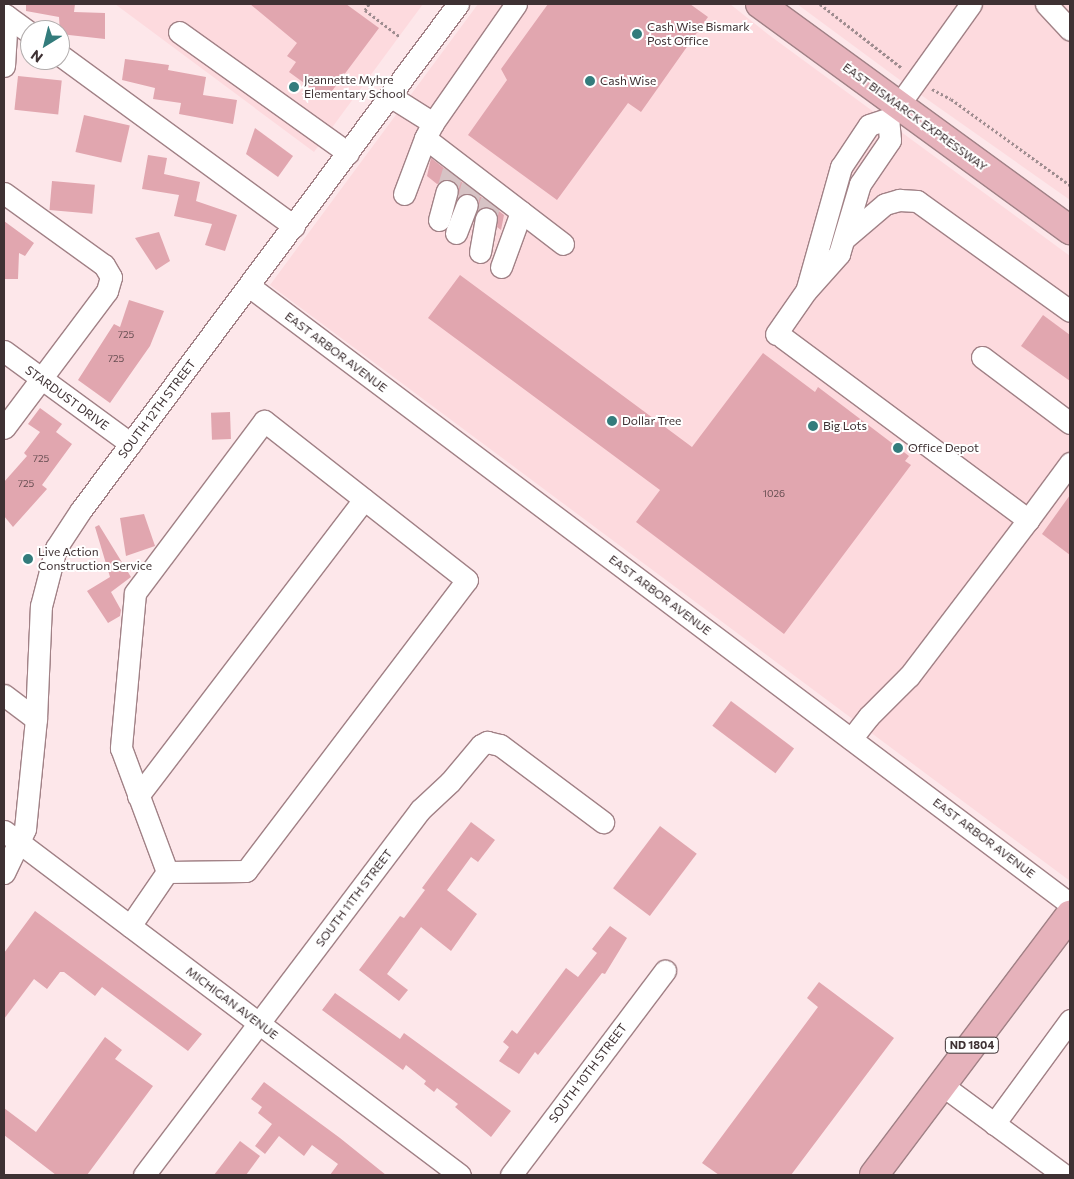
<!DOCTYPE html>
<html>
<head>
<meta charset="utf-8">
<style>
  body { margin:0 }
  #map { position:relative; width:1074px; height:1179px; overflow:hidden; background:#fde7ea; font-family:Commissioner,sans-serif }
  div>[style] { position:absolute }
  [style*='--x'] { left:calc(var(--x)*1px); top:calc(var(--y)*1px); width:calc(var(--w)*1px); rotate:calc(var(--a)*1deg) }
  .built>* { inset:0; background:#fddade }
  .building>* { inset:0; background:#e1a6af; transform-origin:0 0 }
  .minor-tunnel>* { height:21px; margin-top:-10.5px; transform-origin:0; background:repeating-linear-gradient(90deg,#d7c3c5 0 21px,transparent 0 32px) }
  .path>* { height:3px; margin-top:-1.5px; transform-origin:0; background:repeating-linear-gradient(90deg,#9f8d90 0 2.5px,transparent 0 5px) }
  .roads { filter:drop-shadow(1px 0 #a18186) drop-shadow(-1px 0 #a18186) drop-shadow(0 1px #a18186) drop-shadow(0 -1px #a18186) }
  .minor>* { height:21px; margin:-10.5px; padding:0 10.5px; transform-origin:10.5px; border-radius:10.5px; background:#fff }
  .major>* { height:28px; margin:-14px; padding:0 14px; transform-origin:14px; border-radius:14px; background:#e6b2bb }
  .dots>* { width:14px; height:14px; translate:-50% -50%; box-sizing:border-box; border:2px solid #fff; border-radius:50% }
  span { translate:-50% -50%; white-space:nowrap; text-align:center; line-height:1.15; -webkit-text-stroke:4px #fff; paint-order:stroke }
  .number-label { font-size:10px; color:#674e52 }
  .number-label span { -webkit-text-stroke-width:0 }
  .shield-label span { padding:1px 4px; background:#fff; border:1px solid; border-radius:4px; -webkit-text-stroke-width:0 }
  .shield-label { font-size:11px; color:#3e3133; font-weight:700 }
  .poi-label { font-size:12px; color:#3e3133 }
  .left { translate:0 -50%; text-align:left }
  .street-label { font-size:12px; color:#3e3133 }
  .frame { position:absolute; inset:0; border:5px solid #3e3133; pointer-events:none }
  .north { position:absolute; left:20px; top:20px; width:50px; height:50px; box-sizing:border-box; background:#fff; border:1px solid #b2adad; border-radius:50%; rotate:216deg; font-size:14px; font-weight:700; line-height:20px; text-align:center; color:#3e3133 }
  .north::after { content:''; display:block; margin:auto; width:18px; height:22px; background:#337c7c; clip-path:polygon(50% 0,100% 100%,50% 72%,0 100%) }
</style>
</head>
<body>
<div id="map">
  <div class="built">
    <i style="clip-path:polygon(115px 4px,423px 4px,314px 152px)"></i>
    <i style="clip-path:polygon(478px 4px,730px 4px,769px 35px,1070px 256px,1070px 881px,270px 285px)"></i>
    <i style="clip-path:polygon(797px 4px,1070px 4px,1070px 200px,904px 83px)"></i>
  </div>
  <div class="building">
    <i style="clip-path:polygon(26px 4px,75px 4px,74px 12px,105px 13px,105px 39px,60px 34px,59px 17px,26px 11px)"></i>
    <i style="clip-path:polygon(250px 4px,346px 4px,379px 28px,326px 99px,289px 72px,296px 62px,287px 56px,297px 43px)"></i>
    <i style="clip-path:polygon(548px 4px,690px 4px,708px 17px,641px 112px,628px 103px,557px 200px,468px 135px,507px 80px,501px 69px)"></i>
    <i style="clip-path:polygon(125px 59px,169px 65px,168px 70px,206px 77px,203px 95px,237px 100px,233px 124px,179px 114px,181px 103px,153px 99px,155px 88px,122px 80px)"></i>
    <i style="left:18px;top:76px;width:44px;height:34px;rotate:6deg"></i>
    <i style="left:84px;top:115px;width:47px;height:38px;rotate:13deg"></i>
    <i style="clip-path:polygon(255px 128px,293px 156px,278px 177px,246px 154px)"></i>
    <i style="clip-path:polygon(148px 155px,167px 158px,164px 174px,200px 182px,196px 201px,237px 215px,225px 251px,205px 245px,212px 224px,174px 216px,179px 195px,142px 189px)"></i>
    <i style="clip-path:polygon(431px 158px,504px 215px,501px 230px,497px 227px,498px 215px,494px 209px,488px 207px,479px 209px,477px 198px,471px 193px,459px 196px,459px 187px,451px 179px,437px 184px,427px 176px)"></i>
    <i style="left:52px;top:181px;width:43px;height:29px;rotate:5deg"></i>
    <i style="clip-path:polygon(4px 221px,34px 243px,25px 256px,19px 253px,18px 279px,4px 279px)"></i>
    <i style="clip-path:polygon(159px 232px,170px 261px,156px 270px,135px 238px)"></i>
    <i style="clip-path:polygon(460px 275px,692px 447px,763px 353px,815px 392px,818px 387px,909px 456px,905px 461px,911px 465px,784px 634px,636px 522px,660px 490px,428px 318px)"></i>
    <i style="clip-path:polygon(129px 300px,164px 311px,150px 346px,110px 403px,78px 380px,114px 324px,120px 327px)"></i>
    <i style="clip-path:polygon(1043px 315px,1070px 335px,1070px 381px,1021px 346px)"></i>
    <i style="clip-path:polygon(40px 408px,62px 424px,56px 432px,72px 444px,42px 485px,47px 489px,13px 527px,4px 516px,4px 482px,27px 456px,24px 453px,40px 432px,28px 424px)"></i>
    <i style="left:230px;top:412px;width:27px;height:19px;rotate:88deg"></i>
    <i style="clip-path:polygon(1070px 495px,1070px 555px,1042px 534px)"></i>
    <i style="clip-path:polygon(144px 514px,155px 546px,126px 556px,120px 518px)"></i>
    <i style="clip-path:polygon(99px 525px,131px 577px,111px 592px,121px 610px,120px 616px,108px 623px,87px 591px,110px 577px,95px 527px)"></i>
    <i style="left:731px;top:701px;width:79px;height:31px;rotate:37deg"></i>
    <i style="clip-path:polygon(471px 822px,495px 840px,478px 862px,471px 857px,447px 890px,477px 914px,451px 951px,421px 927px,387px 974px,408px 990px,399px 1001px,359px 970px,400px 916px,404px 918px,425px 890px,422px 888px)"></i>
    <i style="left:660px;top:826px;width:46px;height:78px;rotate:37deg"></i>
    <i style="clip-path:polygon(35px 911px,202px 1034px,188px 1051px,102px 987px,95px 996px,64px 972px,60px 972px,47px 989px,34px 979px,4px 1019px,4px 953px)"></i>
    <i style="clip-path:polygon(610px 926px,627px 938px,605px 974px,602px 973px,538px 1055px,535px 1052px,519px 1074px,499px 1061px,509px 1047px,503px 1042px,512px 1030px,517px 1034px,566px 968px,578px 977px,597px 953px,592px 949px)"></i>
    <i style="clip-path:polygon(819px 982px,894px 1038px,791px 1175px,719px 1175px,702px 1163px,818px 1007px,807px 998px)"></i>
    <i style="clip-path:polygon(335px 993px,400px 1039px,404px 1033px,511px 1111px,491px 1137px,455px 1107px,458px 1104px,437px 1088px,434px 1092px,424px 1084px,426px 1081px,406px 1065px,403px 1070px,322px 1010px)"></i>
    <i style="clip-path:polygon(105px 1037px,122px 1050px,115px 1059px,153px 1086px,87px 1175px,56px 1175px,4px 1135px,4px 1108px,36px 1132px)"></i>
    <i style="clip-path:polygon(264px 1082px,340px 1138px,386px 1175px,330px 1175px,338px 1164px,312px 1145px,304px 1156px,279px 1136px,265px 1154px,255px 1146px,272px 1124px,258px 1113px,262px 1107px,251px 1099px)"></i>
    <i style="clip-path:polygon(240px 1141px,260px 1156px,246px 1175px,214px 1175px)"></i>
  </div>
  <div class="minor-tunnel">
    <i style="--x:447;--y:191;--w:21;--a:-73"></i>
    <i style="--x:467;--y:205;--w:21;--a:-76"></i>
    <i style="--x:486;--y:219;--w:20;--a:-75"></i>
  </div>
  <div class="path">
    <i style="--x:369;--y:4;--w:7;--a:124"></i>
    <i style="--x:365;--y:10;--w:43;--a:37.4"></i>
    <i style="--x:820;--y:4;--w:104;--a:38"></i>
    <i style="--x:932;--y:89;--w:21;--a:28"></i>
    <i style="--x:951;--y:99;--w:147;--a:35.9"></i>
  </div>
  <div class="roads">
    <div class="minor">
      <i style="--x:1046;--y:4;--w:35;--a:47"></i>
      <i style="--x:4;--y:14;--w:32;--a:36"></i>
      <i style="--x:179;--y:32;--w:208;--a:35.6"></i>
      <i style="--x:60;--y:55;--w:290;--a:36.2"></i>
      <i style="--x:4;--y:66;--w:50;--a:-86.6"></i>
      <i style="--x:390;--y:96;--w:51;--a:32.1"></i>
      <i style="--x:433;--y:123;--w:15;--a:118"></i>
      <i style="--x:890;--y:117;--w:139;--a:-54.4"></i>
      <i style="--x:433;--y:123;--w:145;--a:-55.1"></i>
      <i style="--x:4;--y:193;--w:123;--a:35.8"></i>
      <i style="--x:104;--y:265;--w:14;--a:60"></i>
      <i style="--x:111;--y:277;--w:15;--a:106"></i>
      <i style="--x:107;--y:291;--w:171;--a:126.9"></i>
      <i style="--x:404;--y:194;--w:60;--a:-69.4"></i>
      <i style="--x:425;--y:138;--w:174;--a:37.5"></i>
      <i style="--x:439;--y:220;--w:30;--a:-75"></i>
      <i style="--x:456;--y:233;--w:30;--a:-69"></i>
      <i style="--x:845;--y:238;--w:52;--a:-40.4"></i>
      <i style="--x:885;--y:204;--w:15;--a:-16"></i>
      <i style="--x:899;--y:200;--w:18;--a:3"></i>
      <i style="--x:917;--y:201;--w:188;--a:35.7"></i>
      <i style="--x:480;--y:252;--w:34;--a:-80"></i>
      <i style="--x:501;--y:267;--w:59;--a:-70"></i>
      <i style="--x:249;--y:286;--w:1028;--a:36.97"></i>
      <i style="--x:807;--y:288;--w:126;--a:-74.3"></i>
      <i style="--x:841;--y:167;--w:50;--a:-56.3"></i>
      <i style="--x:869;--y:125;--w:20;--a:-18"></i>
      <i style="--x:776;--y:334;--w:52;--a:-55.1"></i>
      <i style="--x:806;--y:291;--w:50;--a:-48.3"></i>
      <i style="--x:839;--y:254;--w:73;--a:-73.3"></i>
      <i style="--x:860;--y:184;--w:53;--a:-55.7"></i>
      <i style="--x:890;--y:140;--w:21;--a:-95"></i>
      <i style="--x:782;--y:337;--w:307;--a:36.6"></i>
      <i style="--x:1028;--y:520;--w:196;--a:127.3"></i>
      <i style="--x:909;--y:676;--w:57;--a:135"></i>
      <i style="--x:869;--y:716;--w:29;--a:128"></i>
      <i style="--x:4;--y:351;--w:157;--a:36.2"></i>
      <i style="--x:982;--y:357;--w:110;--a:36.9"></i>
      <i style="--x:1028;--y:520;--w:71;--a:-53.6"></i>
      <i style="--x:4;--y:695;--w:40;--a:37"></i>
      <i style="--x:138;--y:796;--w:373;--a:-52.7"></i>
      <i style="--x:4;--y:831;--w:571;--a:37.03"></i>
      <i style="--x:4;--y:873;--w:49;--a:-64.5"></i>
      <i style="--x:25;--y:829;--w:111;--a:-84.3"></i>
      <i style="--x:36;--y:719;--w:113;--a:-87.5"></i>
      <i style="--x:41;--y:606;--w:60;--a:-75.5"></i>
      <i style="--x:56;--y:548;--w:45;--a:-56.7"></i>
      <i style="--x:81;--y:510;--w:631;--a:-53.31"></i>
      <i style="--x:130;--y:926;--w:65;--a:-55.6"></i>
      <i style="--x:167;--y:872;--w:79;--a:-0.7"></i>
      <i style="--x:246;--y:871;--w:365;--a:-52.8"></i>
      <i style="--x:467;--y:580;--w:258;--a:-141.9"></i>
      <i style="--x:264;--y:421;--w:215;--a:126.9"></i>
      <i style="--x:135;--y:593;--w:156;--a:95.2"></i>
      <i style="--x:121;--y:748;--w:132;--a:69.6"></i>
      <i style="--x:942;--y:1085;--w:152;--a:36.4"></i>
      <i style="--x:994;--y:1124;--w:129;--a:-53.8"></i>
      <i style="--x:144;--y:1175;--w:458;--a:-52.9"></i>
      <i style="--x:420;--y:810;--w:41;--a:-43"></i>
      <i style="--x:450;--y:782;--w:48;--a:-50"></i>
      <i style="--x:481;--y:745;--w:7;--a:-27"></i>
      <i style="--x:487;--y:742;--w:13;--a:13"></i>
      <i style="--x:500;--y:745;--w:129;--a:36.8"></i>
      <i style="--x:511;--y:1175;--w:256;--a:-53"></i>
    </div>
    <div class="major">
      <i style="--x:760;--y:4;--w:384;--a:36.1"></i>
      <i style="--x:874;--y:1175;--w:326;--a:-53"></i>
    </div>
  </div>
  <div class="dots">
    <i style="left:637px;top:34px;background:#337c7c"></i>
    <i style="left:590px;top:81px;background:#337c7c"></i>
    <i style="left:294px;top:87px;background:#337c7c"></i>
    <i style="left:612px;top:421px;background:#337c7c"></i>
    <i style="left:813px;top:426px;background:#337c7c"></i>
    <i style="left:898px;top:448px;background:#337c7c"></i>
    <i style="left:28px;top:559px;background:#337c7c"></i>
  </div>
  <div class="number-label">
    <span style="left:126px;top:335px">725</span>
    <span style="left:116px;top:359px">725</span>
    <span style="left:41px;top:459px">725</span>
    <span style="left:26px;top:484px">725</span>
    <span style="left:774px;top:494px">1026</span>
  </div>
  <div class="shield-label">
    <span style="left:972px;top:1045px">ND 1804</span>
  </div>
  <div class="poi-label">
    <span class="left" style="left:647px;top:34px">Cash Wise Bismark<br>Post Office</span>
    <span class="left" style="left:304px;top:87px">Jeannette Myhre<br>Elementary School</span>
    <span class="left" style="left:600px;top:81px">Cash Wise</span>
    <span class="left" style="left:622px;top:421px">Dollar Tree</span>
    <span class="left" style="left:823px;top:426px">Big Lots</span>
    <span class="left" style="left:908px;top:448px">Office Depot</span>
    <span class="left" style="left:38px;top:559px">Live Action<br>Construction Service</span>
  </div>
  <div class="street-label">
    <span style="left:915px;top:117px;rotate:36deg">EAST BISMARCK EXPRESSWAY</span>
    <span style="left:336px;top:352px;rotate:37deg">EAST ARBOR AVENUE</span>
    <span style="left:67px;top:398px;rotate:36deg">STARDUST DRIVE</span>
    <span style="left:157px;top:409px;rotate:-53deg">SOUTH 12TH STREET</span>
    <span style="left:660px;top:595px;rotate:37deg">EAST ARBOR AVENUE</span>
    <span style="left:984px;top:838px;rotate:37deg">EAST ARBOR AVENUE</span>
    <span style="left:354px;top:898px;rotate:-53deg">SOUTH 11TH STREET</span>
    <span style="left:232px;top:1003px;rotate:37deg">MICHIGAN AVENUE</span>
    <span style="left:588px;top:1073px;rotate:-53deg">SOUTH 10TH STREET</span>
  </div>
  <div class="frame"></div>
  <div class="north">N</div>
</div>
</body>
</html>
